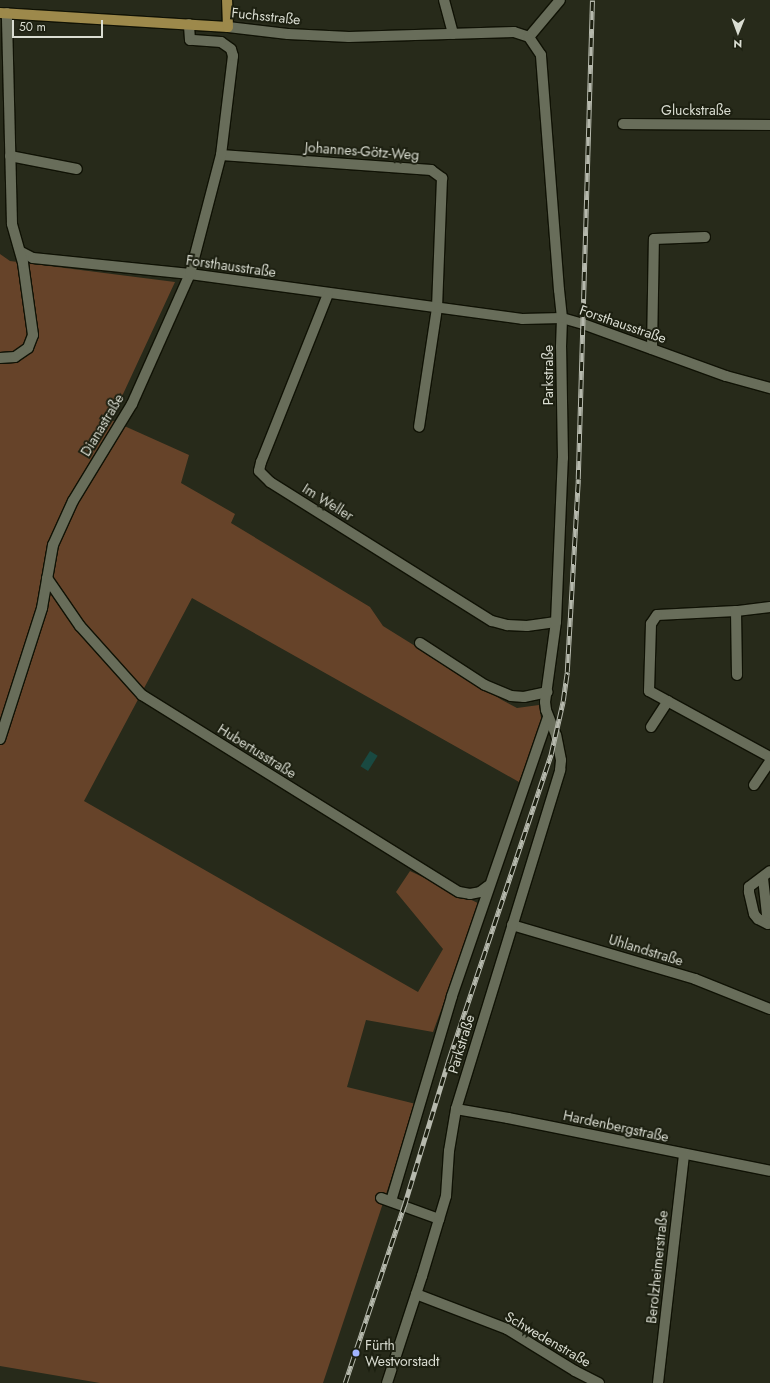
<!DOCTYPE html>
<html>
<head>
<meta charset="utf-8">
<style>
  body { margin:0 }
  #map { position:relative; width:770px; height:1383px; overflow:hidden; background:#272a1a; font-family:Jost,sans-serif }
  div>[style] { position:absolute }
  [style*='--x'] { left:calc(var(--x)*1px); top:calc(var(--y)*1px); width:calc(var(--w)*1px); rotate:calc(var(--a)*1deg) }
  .green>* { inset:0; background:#664329 }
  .water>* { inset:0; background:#194941; transform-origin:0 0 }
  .roads { filter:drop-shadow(1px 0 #101205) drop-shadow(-1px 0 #101205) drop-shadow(0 1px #101205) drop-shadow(0 -1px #101205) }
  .minor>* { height:10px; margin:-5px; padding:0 5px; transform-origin:5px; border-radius:5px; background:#686d5a }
  .major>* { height:10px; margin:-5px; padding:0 5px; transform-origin:5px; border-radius:5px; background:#9d894b }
  .rail>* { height:4.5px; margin-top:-2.25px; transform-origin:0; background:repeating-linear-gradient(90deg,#1d2011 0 9px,#b6b9ad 0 18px); box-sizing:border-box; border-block:1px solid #b6b9ad }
  .dots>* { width:11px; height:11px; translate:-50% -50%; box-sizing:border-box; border:2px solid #1d2011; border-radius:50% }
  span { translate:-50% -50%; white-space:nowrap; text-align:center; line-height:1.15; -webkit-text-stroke:4px #1d2011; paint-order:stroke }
  .street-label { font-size:14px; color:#daddd2 }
  .poi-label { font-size:14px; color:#daddd2 }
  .left { translate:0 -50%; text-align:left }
  .north { position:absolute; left:718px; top:12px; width:40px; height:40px; -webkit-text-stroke:3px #1d2011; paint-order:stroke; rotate:181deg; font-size:11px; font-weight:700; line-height:16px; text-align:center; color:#daddd2 }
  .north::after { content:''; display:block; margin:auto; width:14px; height:18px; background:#daddd2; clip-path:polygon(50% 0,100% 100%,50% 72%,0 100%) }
  .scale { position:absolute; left:12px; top:20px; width:91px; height:18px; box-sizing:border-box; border:2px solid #daddd2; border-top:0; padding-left:5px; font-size:12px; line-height:14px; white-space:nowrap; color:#daddd2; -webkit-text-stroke:3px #1d2011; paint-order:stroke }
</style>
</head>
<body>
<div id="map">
  <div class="green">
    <i style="clip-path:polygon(0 254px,10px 261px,175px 282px,111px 420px,189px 455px,181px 483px,235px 514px,231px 523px,370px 607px,383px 626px,502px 700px,517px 708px,539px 705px,542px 724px,519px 782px,192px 598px,84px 801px,418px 992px,443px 949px,396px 892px,410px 871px,480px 904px,433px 1032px,366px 1020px,347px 1087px,416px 1104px,323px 1383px,100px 1383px,0 1366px)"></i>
  </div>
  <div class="water">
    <i style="left:370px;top:751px;width:9px;height:18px;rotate:32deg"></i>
  </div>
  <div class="roads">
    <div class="minor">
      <i style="--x:444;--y:0;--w:35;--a:75"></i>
      <i style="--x:228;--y:27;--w:60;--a:6.7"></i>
      <i style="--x:288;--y:34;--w:61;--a:2.8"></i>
      <i style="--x:349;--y:37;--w:165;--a:-1.7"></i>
      <i style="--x:514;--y:32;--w:16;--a:18"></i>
      <i style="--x:529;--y:37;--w:48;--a:-50"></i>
      <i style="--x:623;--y:124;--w:147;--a:0.4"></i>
      <i style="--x:221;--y:155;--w:211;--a:4.1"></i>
      <i style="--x:431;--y:170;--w:14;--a:36"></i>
      <i style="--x:442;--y:178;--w:130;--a:92.2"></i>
      <i style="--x:437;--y:308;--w:120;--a:98.6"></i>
      <i style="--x:10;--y:156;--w:68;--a:11"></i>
      <i style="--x:21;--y:252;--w:13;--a:27"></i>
      <i style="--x:33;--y:258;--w:158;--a:5.8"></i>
      <i style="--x:190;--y:274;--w:335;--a:7.7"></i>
      <i style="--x:522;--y:319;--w:40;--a:-1.4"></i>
      <i style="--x:562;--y:318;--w:22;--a:16"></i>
      <i style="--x:583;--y:324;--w:152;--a:20"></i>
      <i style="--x:726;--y:376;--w:46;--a:15.3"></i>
      <i style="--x:328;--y:294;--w:181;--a:111.7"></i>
      <i style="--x:261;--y:462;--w:9;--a:103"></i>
      <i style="--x:259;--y:471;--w:16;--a:45"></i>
      <i style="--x:270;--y:482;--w:262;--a:32.1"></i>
      <i style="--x:492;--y:621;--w:16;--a:15"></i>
      <i style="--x:507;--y:625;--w:20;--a:3"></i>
      <i style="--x:527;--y:626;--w:29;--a:-8"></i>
      <i style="--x:652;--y:349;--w:110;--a:-89"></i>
      <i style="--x:654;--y:239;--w:51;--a:-2.2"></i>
      <i style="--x:0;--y:358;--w:15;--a:-4"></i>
      <i style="--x:15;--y:357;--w:16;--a:-35"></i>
      <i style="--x:28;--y:348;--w:14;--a:-69"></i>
      <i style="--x:33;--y:335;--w:73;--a:-97.9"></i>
      <i style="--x:23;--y:263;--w:41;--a:-105.8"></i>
      <i style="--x:12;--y:224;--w:211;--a:-91.4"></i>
      <i style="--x:47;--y:578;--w:58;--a:55.5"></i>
      <i style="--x:80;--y:626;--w:93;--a:48.1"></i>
      <i style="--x:142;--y:695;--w:373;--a:31.9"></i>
      <i style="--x:459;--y:892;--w:11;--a:10"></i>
      <i style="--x:470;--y:894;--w:10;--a:-11"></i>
      <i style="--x:480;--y:892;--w:10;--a:-37"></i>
      <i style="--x:770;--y:607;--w:34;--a:173"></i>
      <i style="--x:736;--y:611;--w:79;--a:177.1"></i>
      <i style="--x:657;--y:615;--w:11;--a:124"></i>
      <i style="--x:651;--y:624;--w:67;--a:91.7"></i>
      <i style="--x:649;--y:691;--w:138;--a:28.6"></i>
      <i style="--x:736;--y:611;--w:64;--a:89.1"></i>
      <i style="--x:420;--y:643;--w:77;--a:32.9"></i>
      <i style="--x:485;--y:685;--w:28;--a:23"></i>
      <i style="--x:511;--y:696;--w:13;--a:4"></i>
      <i style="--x:524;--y:697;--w:24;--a:-12"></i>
      <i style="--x:651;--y:727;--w:31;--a:-57"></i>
      <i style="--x:0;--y:739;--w:138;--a:-72.2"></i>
      <i style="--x:42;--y:608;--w:64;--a:-80.1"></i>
      <i style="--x:53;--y:545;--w:48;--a:-65.6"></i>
      <i style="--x:73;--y:501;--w:114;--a:-58.7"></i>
      <i style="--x:132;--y:404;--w:142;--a:-66"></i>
      <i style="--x:190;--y:274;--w:123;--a:-75.4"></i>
      <i style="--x:221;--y:155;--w:100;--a:-83.1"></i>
      <i style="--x:233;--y:56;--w:7;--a:-106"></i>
      <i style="--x:231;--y:49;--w:12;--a:-145"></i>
      <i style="--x:221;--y:42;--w:31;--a:-176"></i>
      <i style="--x:190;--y:40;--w:16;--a:-94"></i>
      <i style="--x:754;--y:785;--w:29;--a:-56"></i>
      <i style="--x:763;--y:878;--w:46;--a:83.8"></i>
      <i style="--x:768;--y:924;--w:11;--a:-153"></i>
      <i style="--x:758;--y:919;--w:6;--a:-129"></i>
      <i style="--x:754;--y:914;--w:23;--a:-103"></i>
      <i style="--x:749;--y:892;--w:5;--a:-90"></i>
      <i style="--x:749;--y:887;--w:26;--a:-37"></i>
      <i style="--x:512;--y:925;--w:191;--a:16.4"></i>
      <i style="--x:695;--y:979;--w:81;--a:21.8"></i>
      <i style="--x:456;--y:1109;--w:53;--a:9.8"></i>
      <i style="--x:508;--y:1118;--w:267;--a:11.4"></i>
      <i style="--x:381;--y:1198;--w:62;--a:19.9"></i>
      <i style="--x:391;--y:1201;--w:214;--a:-73.4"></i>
      <i style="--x:452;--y:996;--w:295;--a:-71"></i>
      <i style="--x:416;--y:1294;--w:97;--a:21"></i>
      <i style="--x:507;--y:1329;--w:80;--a:31.7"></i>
      <i style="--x:575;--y:1371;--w:27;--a:27"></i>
      <i style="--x:387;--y:1383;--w:113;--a:-71.9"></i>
      <i style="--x:422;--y:1276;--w:84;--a:-73.3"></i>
      <i style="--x:446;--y:1196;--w:45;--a:-86.2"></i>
      <i style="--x:449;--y:1151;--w:43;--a:-80.5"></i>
      <i style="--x:456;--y:1109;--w:355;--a:-72.9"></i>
      <i style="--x:560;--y:770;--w:10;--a:-84"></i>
      <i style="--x:561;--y:760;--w:25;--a:-101"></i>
      <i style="--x:556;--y:735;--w:27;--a:-112"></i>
      <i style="--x:546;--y:710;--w:8;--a:-97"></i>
      <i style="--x:545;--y:702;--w:81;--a:-82.2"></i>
      <i style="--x:556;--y:622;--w:164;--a:-87.6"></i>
      <i style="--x:563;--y:458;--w:111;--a:-91"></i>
      <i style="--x:561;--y:347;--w:29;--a:-88"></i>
      <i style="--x:562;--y:318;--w:28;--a:-96"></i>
      <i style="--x:559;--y:290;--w:236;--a:-94.4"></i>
      <i style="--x:541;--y:55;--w:22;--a:-124"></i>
      <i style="--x:658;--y:1383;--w:230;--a:-83.5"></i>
    </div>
    <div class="major">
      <i style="--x:0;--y:13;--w:228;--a:3.5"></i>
      <i style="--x:228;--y:27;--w:27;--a:-92"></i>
    </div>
  </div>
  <div class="rail">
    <i style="--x:345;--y:1383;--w:187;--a:-71.6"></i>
    <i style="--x:404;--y:1206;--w:151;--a:-73"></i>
    <i style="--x:448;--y:1062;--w:325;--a:-71.5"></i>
    <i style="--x:551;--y:754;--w:54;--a:-77.2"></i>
    <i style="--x:563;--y:701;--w:29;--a:-82"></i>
    <i style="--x:567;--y:672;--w:193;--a:-86.7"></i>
    <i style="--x:578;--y:479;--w:479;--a:-88.3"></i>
  </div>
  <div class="dots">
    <i style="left:356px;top:1353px;background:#a0b3fd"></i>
  </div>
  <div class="street-label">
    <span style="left:266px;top:16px;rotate:6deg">Fuchsstraße</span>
    <span style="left:696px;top:110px">Gluckstraße</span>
    <span style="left:362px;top:151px;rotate:4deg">Johannes-Götz-Weg</span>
    <span style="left:231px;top:266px;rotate:8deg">Forsthausstraße</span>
    <span style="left:623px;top:324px;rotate:19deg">Forsthausstraße</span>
    <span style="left:548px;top:375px;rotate:-90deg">Parkstraße</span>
    <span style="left:102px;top:425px;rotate:-59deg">Dianastraße</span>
    <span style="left:328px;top:502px;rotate:32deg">Im Weller</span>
    <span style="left:257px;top:751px;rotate:32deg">Hubertusstraße</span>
    <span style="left:646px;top:950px;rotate:17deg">Uhlandstraße</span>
    <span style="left:461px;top:1044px;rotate:-73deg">Parkstraße</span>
    <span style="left:616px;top:1126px;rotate:12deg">Hardenbergstraße</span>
    <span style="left:657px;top:1267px;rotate:-84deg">Berolzheimerstraße</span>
    <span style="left:548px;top:1339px;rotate:30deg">Schwedenstraße</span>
  </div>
  <div class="poi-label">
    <span class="left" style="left:365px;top:1353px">Fürth<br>Westvorstadt</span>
  </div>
  <div class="north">N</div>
  <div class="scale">50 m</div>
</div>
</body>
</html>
